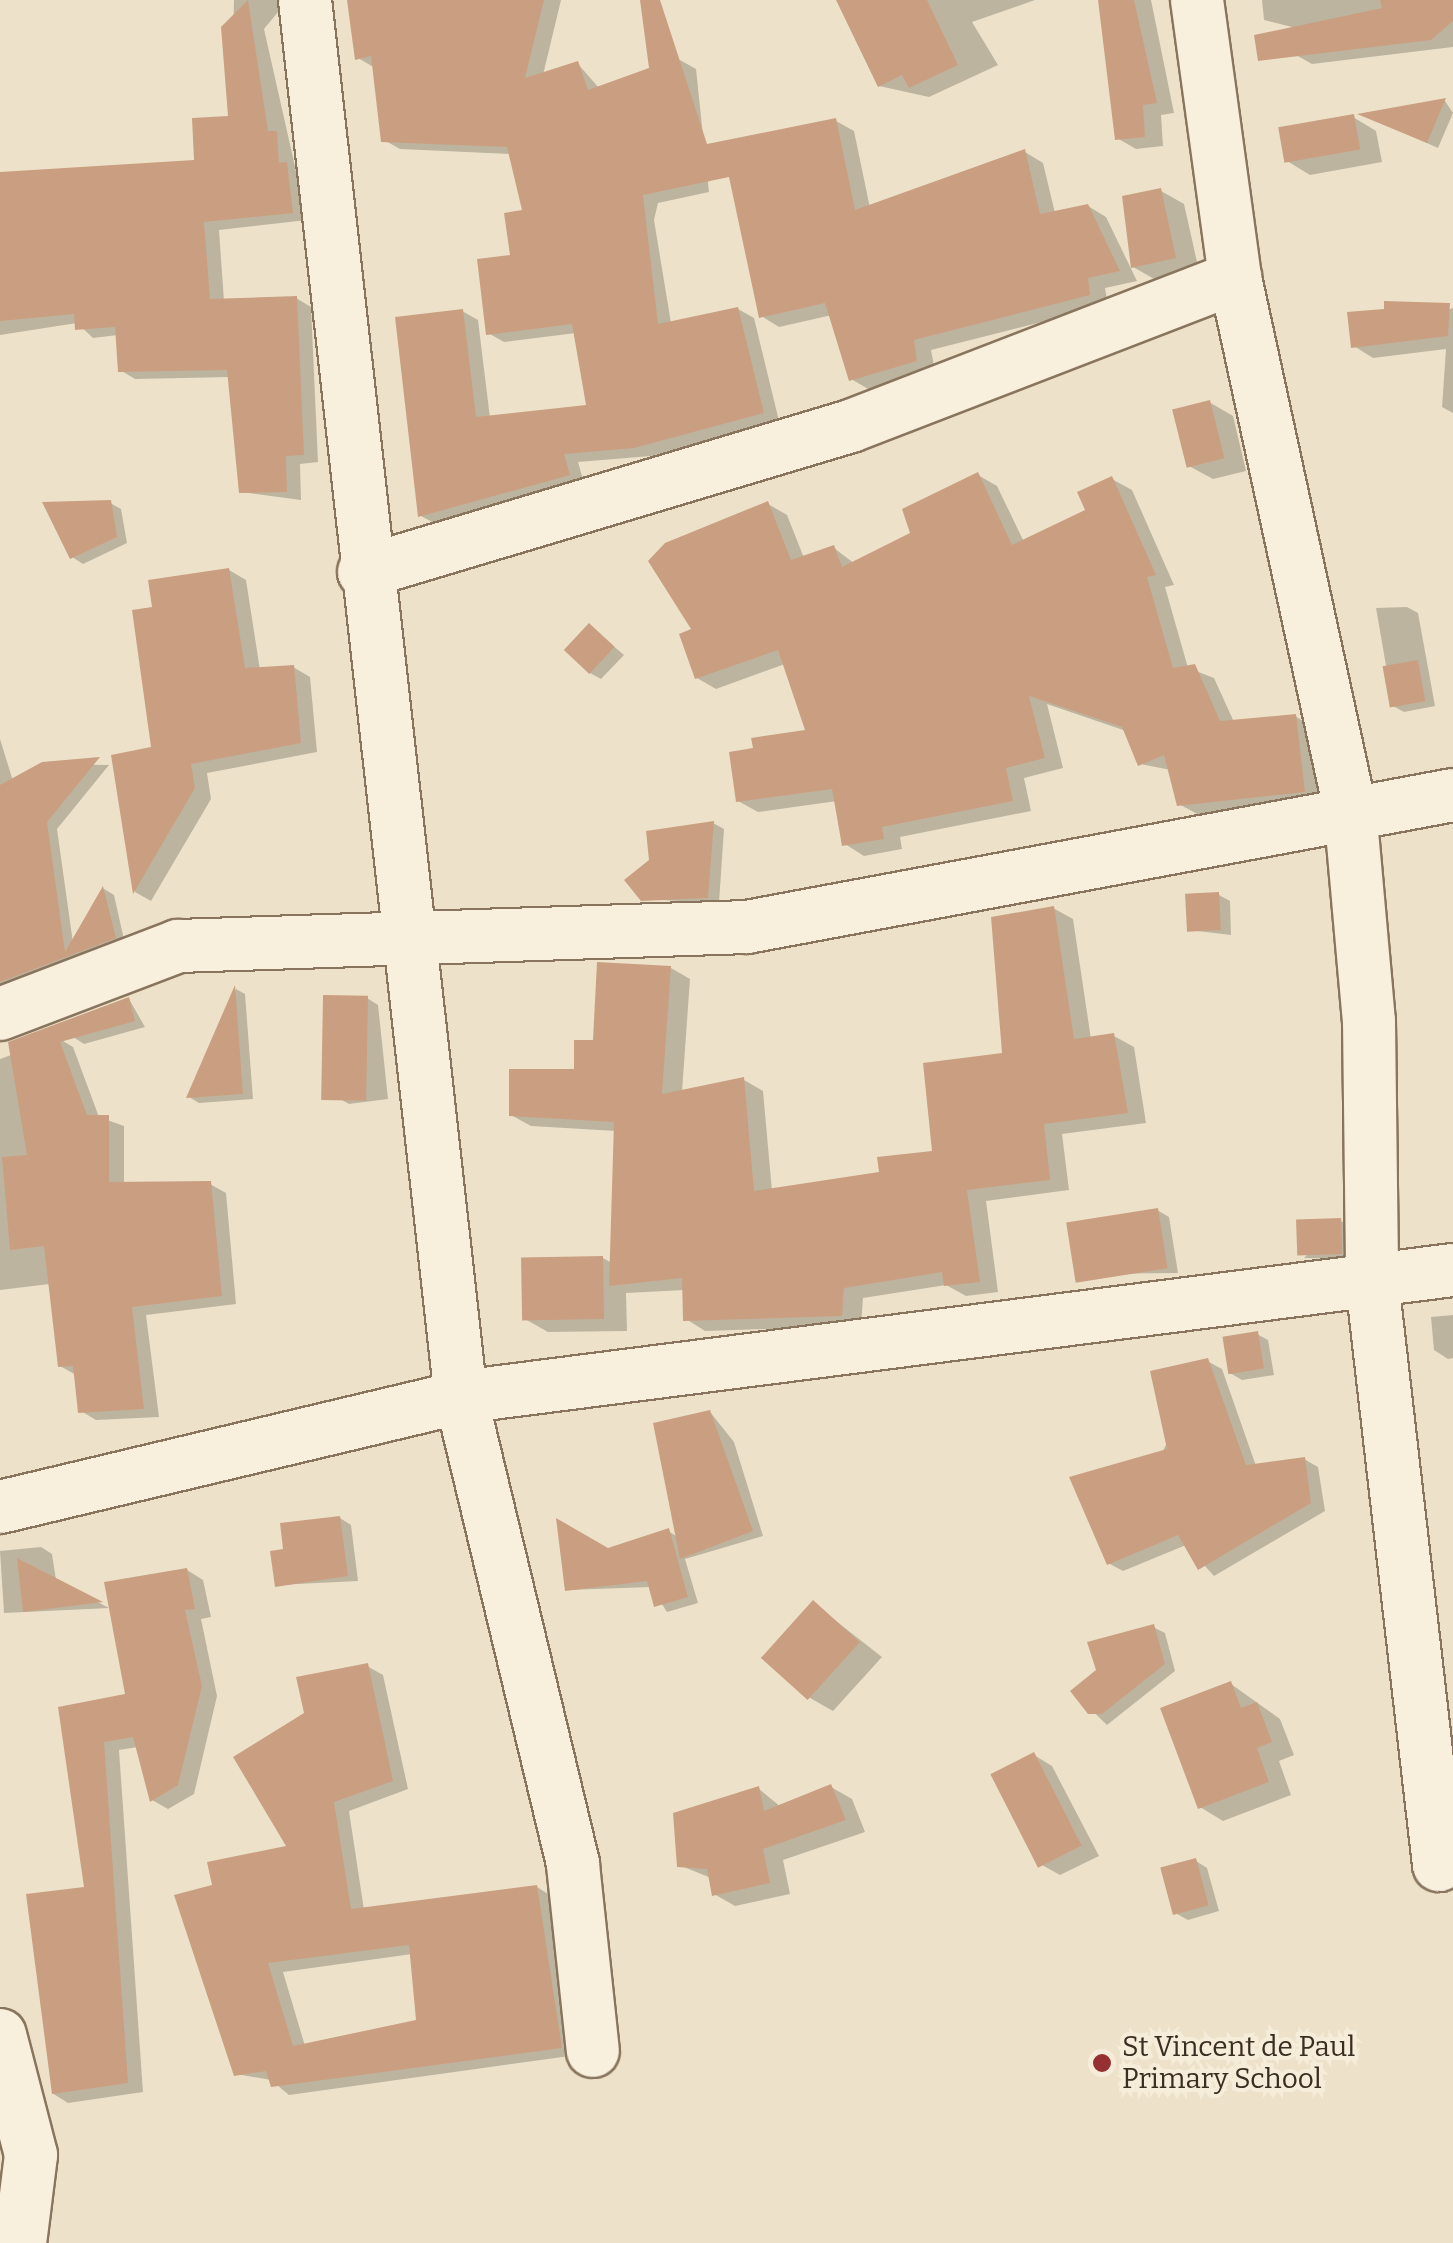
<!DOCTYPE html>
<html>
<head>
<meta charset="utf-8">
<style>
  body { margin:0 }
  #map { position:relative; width:1453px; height:2243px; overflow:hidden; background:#ede2c9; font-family:Bitter,serif }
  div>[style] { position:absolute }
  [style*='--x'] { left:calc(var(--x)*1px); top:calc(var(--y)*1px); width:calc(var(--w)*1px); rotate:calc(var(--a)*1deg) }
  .shadow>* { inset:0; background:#0003 }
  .building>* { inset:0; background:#ca9f81; transform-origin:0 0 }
  .roads { filter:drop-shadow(2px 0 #89755e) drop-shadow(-2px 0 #89755e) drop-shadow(0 2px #89755e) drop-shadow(0 -2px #89755e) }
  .minor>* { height:52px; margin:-26px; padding:0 26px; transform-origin:26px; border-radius:26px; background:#f8f0dd }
  .dots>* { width:28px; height:28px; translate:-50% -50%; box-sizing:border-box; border:5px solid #f5edd9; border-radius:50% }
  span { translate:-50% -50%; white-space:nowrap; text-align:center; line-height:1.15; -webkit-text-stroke:8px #f5edd9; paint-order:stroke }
  .poi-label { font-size:28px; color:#3a2d21 }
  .left { translate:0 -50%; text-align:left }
</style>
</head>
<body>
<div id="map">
  <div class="shadow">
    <i style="clip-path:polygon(234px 0,288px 0,264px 29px,307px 220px,219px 230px,224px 301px,296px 298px,311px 307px,318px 462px,300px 464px,301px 500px,242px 492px,231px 377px,135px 379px,120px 370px,118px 335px,93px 338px,77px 323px,0 335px,0 267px,198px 185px,231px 118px)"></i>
    <i style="clip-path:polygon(351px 0,561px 0,543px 75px,578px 64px,599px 88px,680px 60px,696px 69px,709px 192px,658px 203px,654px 220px,671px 323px,738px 309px,754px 318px,779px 421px,651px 456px,578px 462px,584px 483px,436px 524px,421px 516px,462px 311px,478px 320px,490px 418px,589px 408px,576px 333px,504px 342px,488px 333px,525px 212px,512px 154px,400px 149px,384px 140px,375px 68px,358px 58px)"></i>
    <i style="clip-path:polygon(839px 0,1035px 0,972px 22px,998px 65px,929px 97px,879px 86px)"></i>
    <i style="clip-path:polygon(1100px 0,1151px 0,1174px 113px,1161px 115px,1163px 146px,1136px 149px,1117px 138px)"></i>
    <i style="clip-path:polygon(1262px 0,1453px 0,1453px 47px,1312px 64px,1296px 55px,1292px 27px,1264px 20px)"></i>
    <i style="clip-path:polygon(1445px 101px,1453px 113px,1438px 148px,1364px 115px)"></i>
    <i style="clip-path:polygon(1353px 117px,1376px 131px,1382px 162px,1310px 175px,1287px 161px)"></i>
    <i style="clip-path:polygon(836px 121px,854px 131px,870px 208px,1025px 152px,1043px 163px,1055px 213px,1088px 206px,1106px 217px,1137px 281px,1105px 288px,1108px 305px,931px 350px,935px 371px,870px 390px,851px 379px,832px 315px,779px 327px,761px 316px)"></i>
    <i style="clip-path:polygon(1161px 191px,1184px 204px,1199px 271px,1156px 280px,1133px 267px)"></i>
    <i style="clip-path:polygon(1453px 308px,1453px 413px,1442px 407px,1446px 349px,1373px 358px,1354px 346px)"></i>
    <i style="clip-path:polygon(1209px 402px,1233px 416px,1246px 471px,1213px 479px,1189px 466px)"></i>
    <i style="clip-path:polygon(978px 475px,997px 486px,1024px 542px,1088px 511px,1112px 479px,1132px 490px,1174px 585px,1165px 587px,1188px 668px,1214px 678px,1234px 722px,1295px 716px,1314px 728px,1323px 802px,1199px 815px,1179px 804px,1171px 770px,1140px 764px,1126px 731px,1047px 704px,1063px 768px,1024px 778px,1031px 811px,900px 837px,902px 849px,864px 856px,845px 844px,837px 801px,758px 812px,738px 801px,755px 750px,808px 732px,785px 664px,716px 689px,697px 678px,695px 630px,768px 504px,787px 515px,804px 558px,834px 548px,855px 564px,914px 534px)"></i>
    <i style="clip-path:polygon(110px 503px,121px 509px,127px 543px,83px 564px,72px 557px)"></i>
    <i style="clip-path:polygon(229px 570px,246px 580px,260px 670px,293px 667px,310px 677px,317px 752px,207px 773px,211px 799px,151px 901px,135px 892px,114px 757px,154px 749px,154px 609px)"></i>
    <i style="clip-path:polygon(1407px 607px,1418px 613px,1435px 706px,1404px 712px,1393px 706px,1376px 608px)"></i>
    <i style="clip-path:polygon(590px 626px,624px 655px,601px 679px,590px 673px)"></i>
    <i style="clip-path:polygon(0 739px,13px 781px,43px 764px,109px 765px,57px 829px,73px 943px,104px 889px,114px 895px,125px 944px,0 992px)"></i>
    <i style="clip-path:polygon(713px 823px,724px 829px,719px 903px,642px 899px)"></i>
    <i style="clip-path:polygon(1219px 895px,1230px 901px,1231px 935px,1189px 930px)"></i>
    <i style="clip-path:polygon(1053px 908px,1073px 919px,1091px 1039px,1114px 1036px,1134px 1047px,1146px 1123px,1062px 1134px,1069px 1190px,986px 1201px,998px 1292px,966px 1296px,946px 1285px,863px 1298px,861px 1326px,705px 1331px,686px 1319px,685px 1290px,626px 1293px,627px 1331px,548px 1332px,525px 1319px,603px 1258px,612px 1263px,616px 1131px,531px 1126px,511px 1115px,576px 1072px,671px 968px,690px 979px,682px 1092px,744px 1080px,763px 1091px,772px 1191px,881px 1174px,935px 1154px,1004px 1055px)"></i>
    <i style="clip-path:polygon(236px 989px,245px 994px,253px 1099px,199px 1103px,189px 1097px)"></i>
    <i style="clip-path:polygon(367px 998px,378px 1005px,388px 1099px,349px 1104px,338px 1098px)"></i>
    <i style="clip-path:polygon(129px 999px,145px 1027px,84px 1044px,73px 1037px)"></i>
    <i style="clip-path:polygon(58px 1038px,73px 1047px,99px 1117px,124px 1126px,124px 1185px,210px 1184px,226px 1193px,236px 1304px,146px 1315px,159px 1417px,96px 1420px,81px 1411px,76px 1375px,60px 1366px,50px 1284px,0 1290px,0 1059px)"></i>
    <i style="clip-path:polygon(1157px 1210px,1169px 1217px,1178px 1273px,1077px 1274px)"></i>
    <i style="clip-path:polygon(1341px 1221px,1352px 1227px,1352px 1259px,1304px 1258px)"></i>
    <i style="clip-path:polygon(1453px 1315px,1453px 1358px,1448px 1359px,1434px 1350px,1431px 1317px)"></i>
    <i style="clip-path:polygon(1257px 1334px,1268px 1340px,1274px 1375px,1242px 1380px,1230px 1373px)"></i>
    <i style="clip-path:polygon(1207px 1361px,1222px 1369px,1256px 1466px,1304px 1459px,1318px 1467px,1325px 1511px,1214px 1576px,1186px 1545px,1123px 1571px,1108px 1563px)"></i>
    <i style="clip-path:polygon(710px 1412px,734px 1442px,763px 1536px,685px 1559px,698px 1603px,667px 1612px,651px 1587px,568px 1590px,608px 1551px,668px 1531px,678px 1537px)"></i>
    <i style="clip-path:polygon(340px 1518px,351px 1525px,358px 1581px,277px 1585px,286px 1552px)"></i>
    <i style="clip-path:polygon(41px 1547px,52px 1554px,56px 1580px,109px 1608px,4px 1613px,0 1551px)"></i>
    <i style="clip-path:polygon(187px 1570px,203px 1580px,211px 1617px,201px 1619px,217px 1696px,194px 1794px,168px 1809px,152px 1800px,138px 1747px,119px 1750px,143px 2092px,68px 2103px,52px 2093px,87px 1890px,61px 1709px,128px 1696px)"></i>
    <i style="clip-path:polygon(813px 1603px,882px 1657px,833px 1711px,810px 1698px)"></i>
    <i style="clip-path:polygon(1153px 1627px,1165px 1633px,1175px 1671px,1107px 1725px,1073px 1692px)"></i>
    <i style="clip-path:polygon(evenodd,367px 1666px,383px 1675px,408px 1789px,349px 1811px,364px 1910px,537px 1887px,553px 1897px,577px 2055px,289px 2095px,271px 2080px,236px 2074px,215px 1887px,290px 1847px,307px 1714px,367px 1666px,412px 1954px,419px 2022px,305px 2046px,283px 1972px,412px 1954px)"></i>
    <i style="clip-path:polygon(1231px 1684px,1280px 1719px,1294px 1755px,1279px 1761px,1291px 1795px,1223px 1821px,1200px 1807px)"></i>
    <i style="clip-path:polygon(1034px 1755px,1052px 1766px,1099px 1856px,1060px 1875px,1042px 1865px)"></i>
    <i style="clip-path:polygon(831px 1787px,852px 1799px,865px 1832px,783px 1860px,790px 1894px,735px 1906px,714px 1894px,711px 1878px,679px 1865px,759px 1789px,781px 1807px)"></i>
    <i style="clip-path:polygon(1196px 1861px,1207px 1868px,1219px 1911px,1188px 1920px,1177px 1914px)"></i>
  </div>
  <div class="building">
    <i style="clip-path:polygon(248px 0,268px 131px,277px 131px,279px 163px,287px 162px,293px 213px,204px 222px,210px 299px,297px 296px,304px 455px,286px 456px,287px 492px,239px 493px,227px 370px,118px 372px,115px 327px,75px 330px,74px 314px,0 321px,0 172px,194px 160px,192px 118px,228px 116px,221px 27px)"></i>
    <i style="clip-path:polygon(347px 0,544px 0,525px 78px,578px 61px,588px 90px,649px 68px,640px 0,660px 0,707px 144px,836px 118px,855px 210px,1025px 149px,1040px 214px,1088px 204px,1120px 271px,1088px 278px,1090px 295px,914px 340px,917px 361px,849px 381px,825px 303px,759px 318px,729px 177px,643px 195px,658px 324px,738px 307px,764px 413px,634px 448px,564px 454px,570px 475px,418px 517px,395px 317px,463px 309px,476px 417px,586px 405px,572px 324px,486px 335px,477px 259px,510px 255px,504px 213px,522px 210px,507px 147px,381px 142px,371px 56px,355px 60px)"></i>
    <i style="clip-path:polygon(836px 0,927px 0,958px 65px,909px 88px,902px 75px,878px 87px)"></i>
    <i style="clip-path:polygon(1098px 0,1134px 0,1157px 103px,1143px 105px,1145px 137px,1115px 140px)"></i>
    <i style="clip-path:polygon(1380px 0,1453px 0,1453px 21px,1431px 40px,1258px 61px,1254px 35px,1382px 8px)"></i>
    <i style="clip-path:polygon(1446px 98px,1427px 143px,1357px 114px)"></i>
    <i style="left:1354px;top:114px;width:36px;height:77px;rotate:80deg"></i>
    <i style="clip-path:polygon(1161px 188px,1176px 258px,1131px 268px,1122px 196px)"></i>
    <i style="clip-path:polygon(1384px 301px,1450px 303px,1448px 336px,1351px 348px,1347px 312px,1384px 309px)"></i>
    <i style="left:1210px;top:400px;width:60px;height:39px;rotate:76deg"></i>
    <i style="clip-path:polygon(978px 472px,1012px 545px,1085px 510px,1077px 492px,1112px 476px,1156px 575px,1147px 577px,1173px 668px,1195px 664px,1220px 721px,1296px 714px,1305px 792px,1177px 806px,1164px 755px,1138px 766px,1122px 727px,1029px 696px,1045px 758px,1006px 768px,1013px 801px,882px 827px,884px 839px,842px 846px,832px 789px,736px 802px,729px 752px,753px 748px,751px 738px,805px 730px,778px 650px,695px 679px,679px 634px,691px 629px,648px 561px,665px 543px,768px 501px,791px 560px,834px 545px,842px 567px,910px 533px,902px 509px)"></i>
    <i style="clip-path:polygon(111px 500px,117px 537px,70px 559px,42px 502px)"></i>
    <i style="clip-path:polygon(229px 568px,245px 668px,294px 665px,301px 743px,191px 764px,195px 788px,133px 894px,111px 755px,151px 747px,132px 610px,152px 607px,148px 580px)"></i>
    <i style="left:589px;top:623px;width:35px;height:37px;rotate:43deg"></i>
    <i style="left:1418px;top:660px;width:42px;height:36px;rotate:80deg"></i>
    <i style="clip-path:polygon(100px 757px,47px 822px,65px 952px,103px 886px,116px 938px,0 982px,0 785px,42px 762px)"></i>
    <i style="clip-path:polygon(714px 821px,708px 898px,641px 901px,624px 880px,649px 860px,646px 831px)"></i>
    <i style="left:1219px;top:892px;width:38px;height:34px;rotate:87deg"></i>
    <i style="clip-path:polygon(1054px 906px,1074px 1039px,1114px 1033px,1128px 1113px,1044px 1124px,1050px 1180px,967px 1190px,980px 1282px,944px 1286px,942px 1272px,844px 1288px,842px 1316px,683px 1321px,682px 1278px,609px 1286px,614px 1122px,509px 1116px,509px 1069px,574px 1069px,574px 1040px,593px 1040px,597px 962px,671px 966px,662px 1094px,744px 1077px,754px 1191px,879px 1172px,877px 1157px,932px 1151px,923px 1063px,1002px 1053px,991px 917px)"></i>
    <i style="clip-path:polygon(235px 985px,243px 1094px,186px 1098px)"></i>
    <i style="left:323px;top:995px;width:45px;height:105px;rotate:1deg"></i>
    <i style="clip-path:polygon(129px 997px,135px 1021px,60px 1042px,87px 1115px,109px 1115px,109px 1182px,211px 1181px,222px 1296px,132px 1307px,144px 1409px,78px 1413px,73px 1366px,58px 1367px,44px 1246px,10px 1250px,2px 1157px,27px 1155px,8px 1042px)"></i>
    <i style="left:1158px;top:1208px;width:61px;height:93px;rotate:81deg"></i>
    <i style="left:1341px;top:1218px;width:36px;height:45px;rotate:88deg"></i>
    <i style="left:603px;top:1256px;width:63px;height:82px;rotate:89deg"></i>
    <i style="left:1258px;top:1331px;width:38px;height:36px;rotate:81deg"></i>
    <i style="clip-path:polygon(1208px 1358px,1246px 1465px,1305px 1457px,1311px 1503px,1198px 1570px,1178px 1535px,1107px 1565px,1069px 1477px,1167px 1449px,1150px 1371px)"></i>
    <i style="clip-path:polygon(710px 1410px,753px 1531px,680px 1559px,653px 1423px)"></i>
    <i style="clip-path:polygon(340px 1516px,348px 1576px,275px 1587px,270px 1551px,283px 1549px,280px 1523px)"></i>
    <i style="clip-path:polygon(556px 1518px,608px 1548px,669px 1528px,688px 1597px,654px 1607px,647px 1581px,565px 1591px)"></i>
    <i style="clip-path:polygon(17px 1558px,103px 1602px,23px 1612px)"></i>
    <i style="clip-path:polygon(187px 1568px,195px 1609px,185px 1610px,202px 1686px,178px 1785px,150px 1802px,133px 1737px,104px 1742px,128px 2083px,52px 2094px,26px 1894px,84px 1887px,58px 1707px,125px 1694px,104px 1582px)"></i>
    <i style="left:813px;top:1600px;width:63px;height:78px;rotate:42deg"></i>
    <i style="clip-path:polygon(1154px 1624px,1165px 1664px,1102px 1714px,1088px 1714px,1070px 1691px,1096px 1670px,1087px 1642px)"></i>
    <i style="clip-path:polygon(evenodd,368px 1663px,393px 1781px,334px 1802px,351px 1909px,537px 1885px,562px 2048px,271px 2087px,266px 2071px,234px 2076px,174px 1895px,212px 1885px,207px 1862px,286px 1846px,233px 1757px,304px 1713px,296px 1677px,368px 1663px,409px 1945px,416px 2020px,293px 2046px,268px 1963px,409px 1945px)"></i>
    <i style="clip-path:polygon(1231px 1681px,1241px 1708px,1257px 1702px,1272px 1742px,1257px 1748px,1269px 1782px,1198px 1809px,1160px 1708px)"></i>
    <i style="left:1034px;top:1752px;width:105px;height:49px;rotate:63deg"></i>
    <i style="clip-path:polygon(831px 1784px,846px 1820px,763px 1849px,770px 1883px,712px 1896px,707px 1869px,677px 1867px,673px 1813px,759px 1786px,764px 1811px)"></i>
    <i style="left:1196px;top:1858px;width:49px;height:37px;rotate:75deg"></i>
  </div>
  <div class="roads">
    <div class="minor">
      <i style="--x:305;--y:0;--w:1406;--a:83.63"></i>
      <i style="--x:461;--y:1397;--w:481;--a:76.5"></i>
      <i style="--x:573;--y:1865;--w:187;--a:83.9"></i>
      <i style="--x:1197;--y:0;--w:281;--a:82.2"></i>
      <i style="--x:1235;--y:278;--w:543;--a:77.78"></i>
      <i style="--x:1350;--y:809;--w:213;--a:84.9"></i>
      <i style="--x:1369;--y:1021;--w:261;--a:89.3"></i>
      <i style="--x:1372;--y:1282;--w:587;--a:83.44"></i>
      <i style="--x:364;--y:572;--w:508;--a:-16.69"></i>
      <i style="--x:851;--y:426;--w:412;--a:-21.1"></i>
      <i style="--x:0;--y:1014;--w:191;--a:-20.9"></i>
      <i style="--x:178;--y:946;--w:569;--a:-1.91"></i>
      <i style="--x:747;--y:927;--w:718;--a:-10.59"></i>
      <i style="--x:0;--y:1507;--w:474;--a:-13.4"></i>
      <i style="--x:461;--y:1397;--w:1000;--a:-7.3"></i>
      <i style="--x:0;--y:2035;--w:124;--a:75.5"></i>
      <i style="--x:31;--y:2155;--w:89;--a:97.1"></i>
    </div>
  </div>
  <div class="dots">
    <i style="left:1102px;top:2063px;background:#963032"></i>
  </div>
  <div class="poi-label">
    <span class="left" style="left:1122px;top:2063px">St Vincent de Paul<br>Primary School</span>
  </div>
</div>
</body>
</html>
